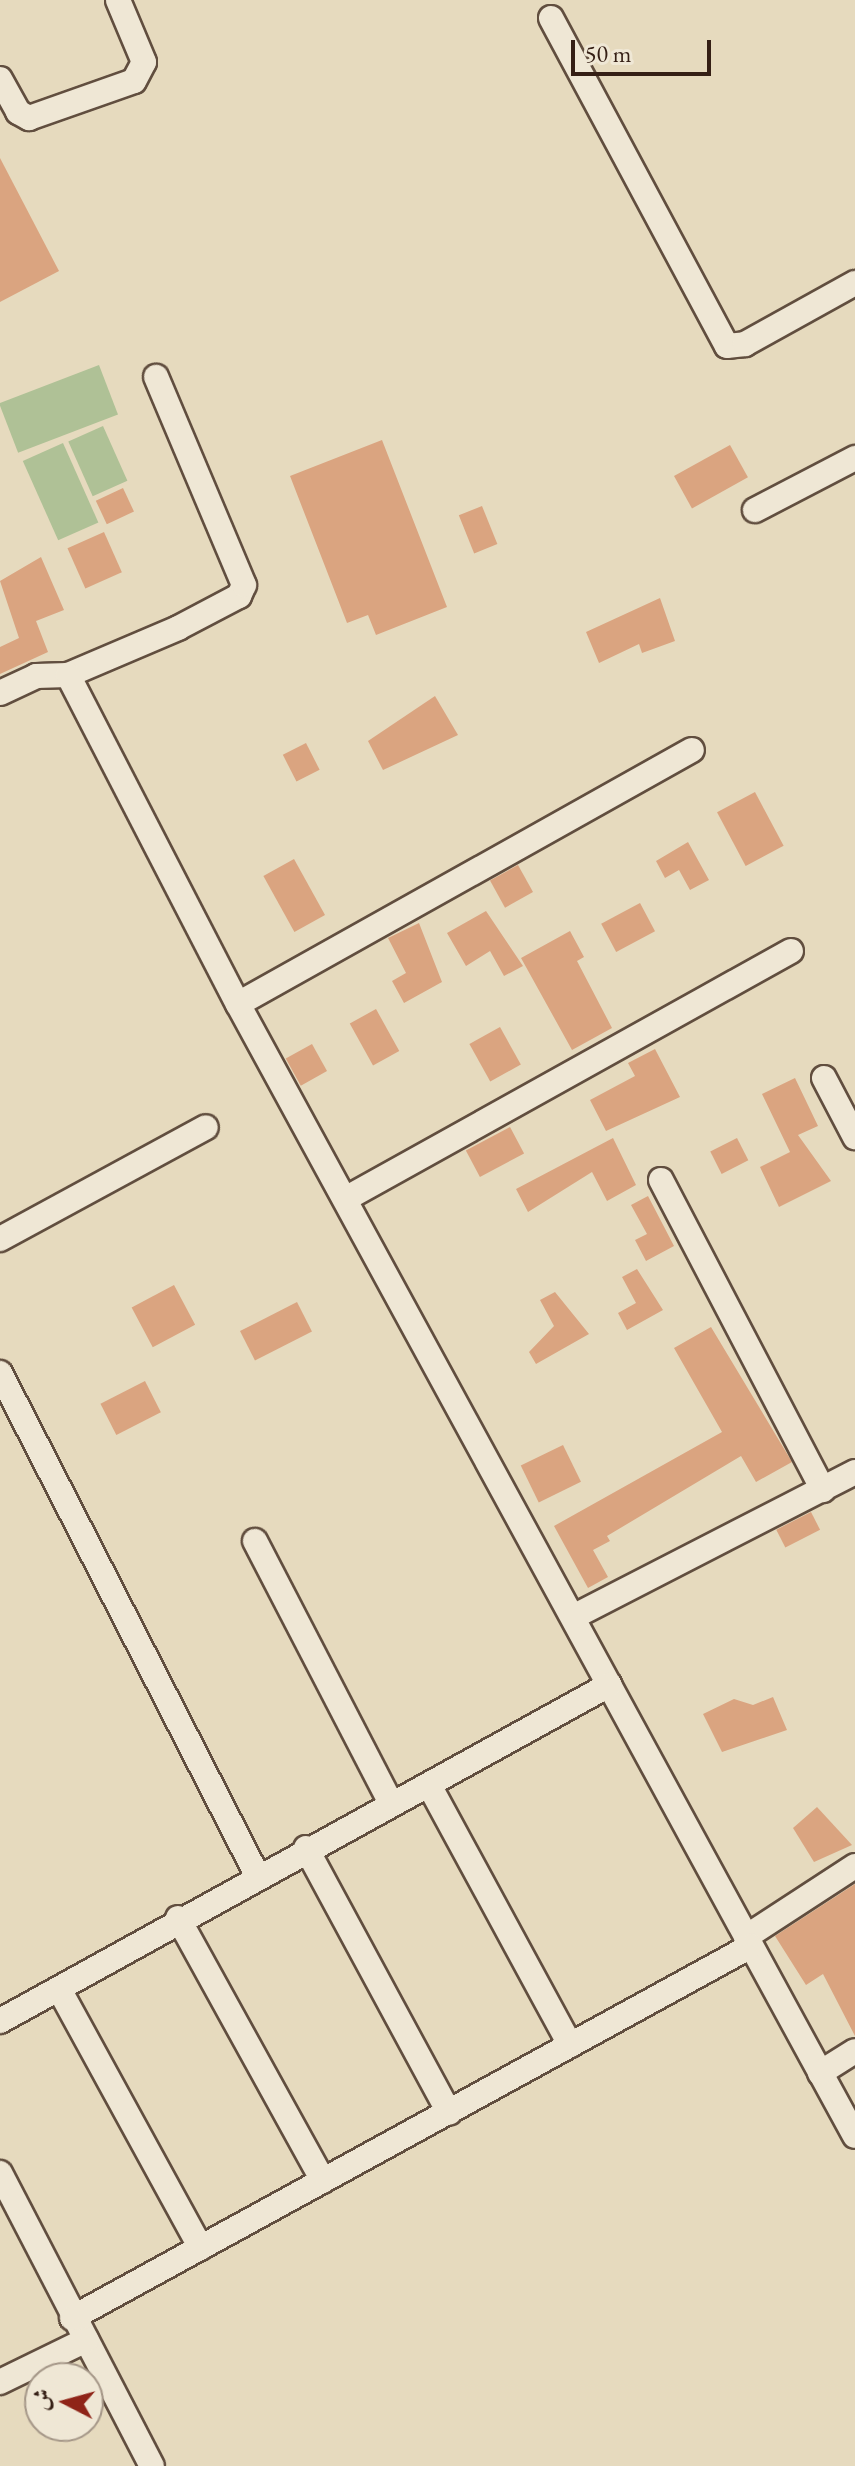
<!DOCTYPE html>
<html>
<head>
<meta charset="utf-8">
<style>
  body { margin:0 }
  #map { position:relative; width:855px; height:2466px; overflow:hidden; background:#e6dabe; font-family:"EB Garamond",Amiri,serif }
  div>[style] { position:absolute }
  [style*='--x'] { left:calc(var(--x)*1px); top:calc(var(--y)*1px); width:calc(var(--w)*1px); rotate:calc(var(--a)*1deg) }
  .green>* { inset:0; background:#afc196; transform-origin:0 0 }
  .building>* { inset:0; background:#daa480; transform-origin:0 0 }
  .roads { filter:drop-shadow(2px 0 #614e3f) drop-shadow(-2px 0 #614e3f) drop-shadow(0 2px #614e3f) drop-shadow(0 -2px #614e3f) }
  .minor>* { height:24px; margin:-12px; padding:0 12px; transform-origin:12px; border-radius:12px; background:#efe7d5 }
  span { translate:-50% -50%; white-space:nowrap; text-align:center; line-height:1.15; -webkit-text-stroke:8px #efe7d5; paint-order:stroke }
  .north { position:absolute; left:24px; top:2362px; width:80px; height:80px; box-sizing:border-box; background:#efe7d5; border:2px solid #a59788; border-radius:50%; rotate:276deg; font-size:22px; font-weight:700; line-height:32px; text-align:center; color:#351f15 }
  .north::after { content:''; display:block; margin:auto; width:28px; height:36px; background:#8f2418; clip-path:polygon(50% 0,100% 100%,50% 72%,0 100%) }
  .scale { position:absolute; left:571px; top:40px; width:140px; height:36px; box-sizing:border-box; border:4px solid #351f15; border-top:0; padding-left:10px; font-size:24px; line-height:28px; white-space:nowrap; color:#351f15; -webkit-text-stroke:6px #efe7d5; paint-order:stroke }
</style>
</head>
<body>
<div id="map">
  <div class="green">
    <i style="left:99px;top:365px;width:53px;height:107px;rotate:69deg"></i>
    <i style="left:103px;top:426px;width:60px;height:38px;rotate:66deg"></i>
    <i style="left:63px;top:443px;width:87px;height:44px;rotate:66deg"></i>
  </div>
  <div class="building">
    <i style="clip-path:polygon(0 158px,59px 271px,0 302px)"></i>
    <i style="clip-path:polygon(382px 440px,447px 607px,376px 635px,368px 615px,347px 623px,290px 476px)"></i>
    <i style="left:730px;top:445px;width:37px;height:64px;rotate:61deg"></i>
    <i style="left:123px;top:488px;width:26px;height:30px;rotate:65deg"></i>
    <i style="left:482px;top:506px;width:41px;height:25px;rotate:68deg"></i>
    <i style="left:104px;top:532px;width:44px;height:40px;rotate:66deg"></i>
    <i style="clip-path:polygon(41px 557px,64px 610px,36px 621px,48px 652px,0 674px,0 647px,19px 638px,0 581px)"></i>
    <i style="clip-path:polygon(660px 598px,675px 641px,642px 653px,639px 644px,599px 663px,586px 632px)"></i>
    <i style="clip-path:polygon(435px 696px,458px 735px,383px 770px,368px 741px)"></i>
    <i style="left:306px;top:743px;width:30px;height:26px;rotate:63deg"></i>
    <i style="left:755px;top:792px;width:61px;height:43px;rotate:62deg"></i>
    <i style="clip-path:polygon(688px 842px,709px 880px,690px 890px,679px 870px,665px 878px,656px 861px)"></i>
    <i style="left:294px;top:859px;width:64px;height:35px;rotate:61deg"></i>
    <i style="left:518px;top:865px;width:31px;height:32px;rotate:61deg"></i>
    <i style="left:640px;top:903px;width:32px;height:44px;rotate:62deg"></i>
    <i style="clip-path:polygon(486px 911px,523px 966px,504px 976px,490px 951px,466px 966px,447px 933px)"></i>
    <i style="clip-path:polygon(419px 923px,442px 982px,404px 1003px,392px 981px,406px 973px,388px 938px)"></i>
    <i style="clip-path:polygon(570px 931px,584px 957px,577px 961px,612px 1028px,572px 1050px,521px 958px)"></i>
    <i style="left:376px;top:1009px;width:48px;height:30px;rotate:61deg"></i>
    <i style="left:500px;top:1027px;width:43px;height:35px;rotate:61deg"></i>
    <i style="left:312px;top:1044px;width:31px;height:30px;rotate:61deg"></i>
    <i style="clip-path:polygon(655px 1049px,680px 1097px,606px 1131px,590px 1100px,635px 1076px,628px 1063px)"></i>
    <i style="clip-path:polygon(795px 1078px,818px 1126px,798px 1135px,831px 1181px,779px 1207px,760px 1167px,790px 1152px,762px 1094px)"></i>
    <i style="left:510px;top:1127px;width:30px;height:50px;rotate:62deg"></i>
    <i style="clip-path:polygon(613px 1138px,636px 1185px,607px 1201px,592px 1172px,528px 1212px,516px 1189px)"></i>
    <i style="left:737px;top:1138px;width:25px;height:30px;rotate:63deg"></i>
    <i style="clip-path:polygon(648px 1196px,674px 1246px,646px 1261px,635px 1240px,647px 1234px,631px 1205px)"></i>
    <i style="clip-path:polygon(637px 1269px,663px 1310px,627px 1330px,618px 1313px,636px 1303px,622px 1277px)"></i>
    <i style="left:174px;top:1285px;width:45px;height:48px;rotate:62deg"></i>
    <i style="clip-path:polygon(555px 1292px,589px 1334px,536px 1364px,529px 1352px,554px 1326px,540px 1300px)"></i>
    <i style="left:297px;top:1302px;width:33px;height:64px;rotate:63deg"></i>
    <i style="clip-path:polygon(711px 1327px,792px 1462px,756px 1482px,741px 1456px,607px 1536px,610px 1541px,593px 1550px,608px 1577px,588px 1588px,554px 1526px,722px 1432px,674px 1348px)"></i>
    <i style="left:145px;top:1381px;width:35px;height:50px;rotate:63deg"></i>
    <i style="left:563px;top:1445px;width:41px;height:47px;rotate:64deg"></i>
    <i style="left:811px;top:1512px;width:20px;height:39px;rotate:63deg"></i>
    <i style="clip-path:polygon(773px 1697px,787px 1730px,722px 1752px,703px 1714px,734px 1699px,753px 1705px)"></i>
    <i style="clip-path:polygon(817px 1807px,852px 1845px,814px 1862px,793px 1828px)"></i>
    <i style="clip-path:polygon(855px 1884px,855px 2036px,823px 1974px,806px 1985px,775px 1936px)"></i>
  </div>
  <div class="roads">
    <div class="minor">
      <i style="--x:551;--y:18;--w:372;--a:61.8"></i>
      <i style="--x:727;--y:346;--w:18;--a:-6"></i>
      <i style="--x:745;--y:344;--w:126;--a:-29"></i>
      <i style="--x:0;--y:79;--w:38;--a:61"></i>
      <i style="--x:18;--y:112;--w:13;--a:29"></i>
      <i style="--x:29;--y:118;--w:111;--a:-19.4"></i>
      <i style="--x:134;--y:81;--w:21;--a:-62"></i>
      <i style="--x:144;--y:62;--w:67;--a:-112.8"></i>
      <i style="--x:755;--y:510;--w:113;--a:-27.5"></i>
      <i style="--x:68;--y:675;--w:120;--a:-23.1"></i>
      <i style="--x:178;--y:628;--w:69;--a:-27.7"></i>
      <i style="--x:239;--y:596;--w:12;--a:-66"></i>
      <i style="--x:244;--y:585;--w:226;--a:-112.9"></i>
      <i style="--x:0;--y:693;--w:40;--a:-25"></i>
      <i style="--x:36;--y:676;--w:32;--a:-2"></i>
      <i style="--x:68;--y:675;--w:370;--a:62.7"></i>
      <i style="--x:238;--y:1004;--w:1289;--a:61.41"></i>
      <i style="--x:238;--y:1004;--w:520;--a:-29.23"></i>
      <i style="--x:824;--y:1078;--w:67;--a:62.3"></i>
      <i style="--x:661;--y:1180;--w:350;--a:62.4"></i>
      <i style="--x:347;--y:1198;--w:508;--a:-29.09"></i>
      <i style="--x:0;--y:1239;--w:234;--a:-28.5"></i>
      <i style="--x:0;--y:1373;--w:564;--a:62.89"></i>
      <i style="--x:255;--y:1541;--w:293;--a:62.6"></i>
      <i style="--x:575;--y:1616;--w:315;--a:-27.2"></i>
      <i style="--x:429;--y:1785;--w:296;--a:61.5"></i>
      <i style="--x:306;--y:1848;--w:301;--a:61.6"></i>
      <i style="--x:178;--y:1918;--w:300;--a:61.1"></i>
      <i style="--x:746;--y:1937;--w:130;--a:-33.1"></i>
      <i style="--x:59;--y:1989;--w:295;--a:61.3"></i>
      <i style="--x:0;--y:2021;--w:696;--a:-28.89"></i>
      <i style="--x:820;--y:2073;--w:41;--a:-32.2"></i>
      <i style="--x:0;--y:2173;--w:330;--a:62.6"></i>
      <i style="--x:72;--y:2318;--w:774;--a:-28.72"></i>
      <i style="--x:0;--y:2382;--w:96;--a:-26"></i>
    </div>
  </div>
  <div class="north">ش</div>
  <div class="scale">50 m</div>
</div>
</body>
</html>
